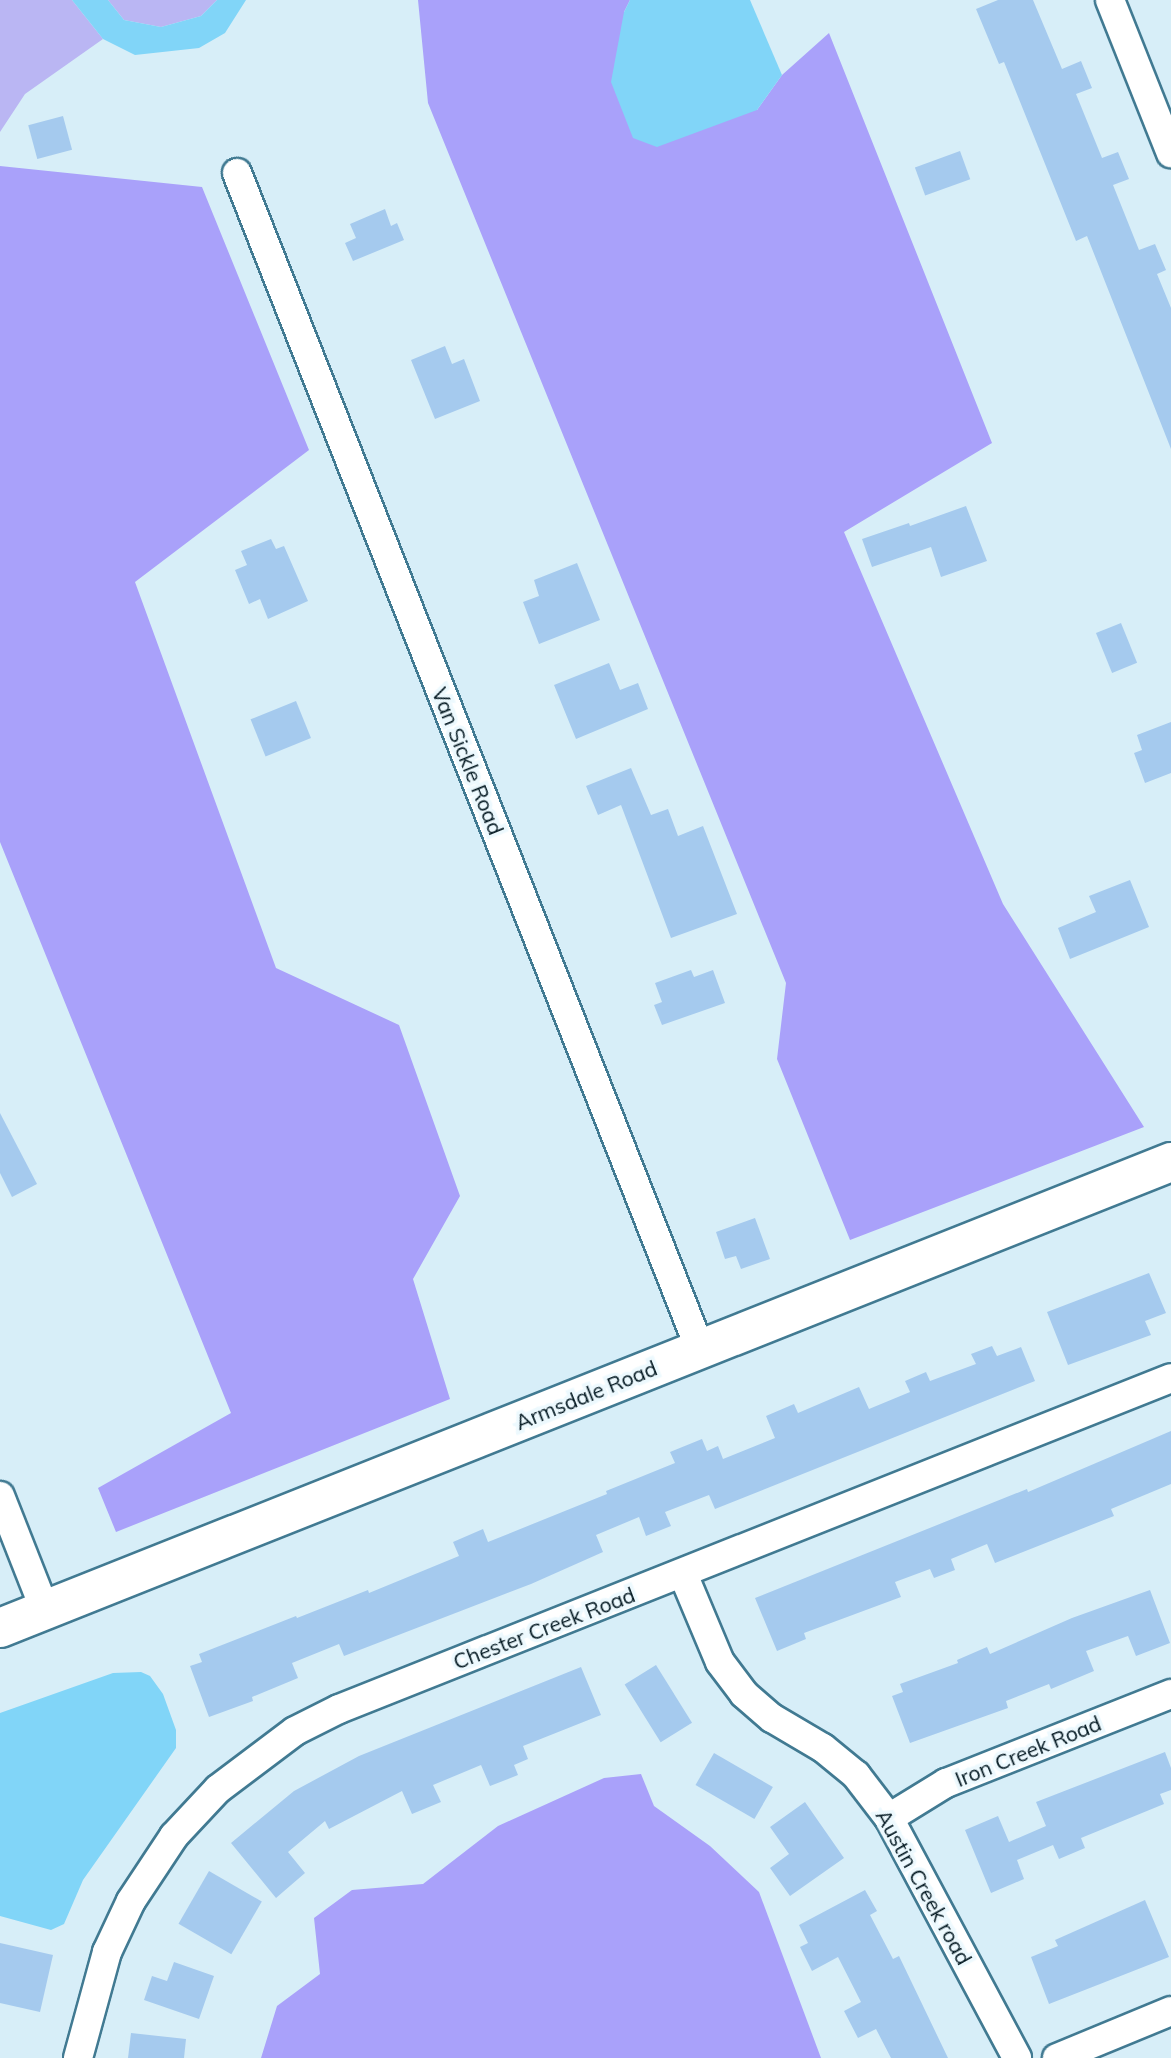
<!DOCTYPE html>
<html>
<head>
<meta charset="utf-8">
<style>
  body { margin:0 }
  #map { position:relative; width:1171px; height:2058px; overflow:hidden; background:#d7eef8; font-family:Mulish,sans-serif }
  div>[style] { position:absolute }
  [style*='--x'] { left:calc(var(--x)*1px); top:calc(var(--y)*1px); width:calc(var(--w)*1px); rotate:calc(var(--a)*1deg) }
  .green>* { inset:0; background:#bab6f3 }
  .forest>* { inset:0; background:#a9a1fa }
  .water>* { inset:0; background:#81d5f8 }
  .building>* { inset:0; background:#a5caee; transform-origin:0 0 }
  .roads { filter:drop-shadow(2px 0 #417a92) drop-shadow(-2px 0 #417a92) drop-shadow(0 2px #417a92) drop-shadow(0 -2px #417a92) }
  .street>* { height:28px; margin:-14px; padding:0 14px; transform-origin:14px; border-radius:14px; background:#fff }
  .secondary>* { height:38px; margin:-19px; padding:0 19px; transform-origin:19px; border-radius:19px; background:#fff }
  span { translate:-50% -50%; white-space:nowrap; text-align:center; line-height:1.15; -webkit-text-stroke:7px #edf9fe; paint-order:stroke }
  .street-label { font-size:21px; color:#01161f }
</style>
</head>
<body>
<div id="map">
  <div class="green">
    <i style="clip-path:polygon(0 0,72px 0,103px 39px,25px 94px,0 132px)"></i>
    <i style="clip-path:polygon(108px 0,217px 0,201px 16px,161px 27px,124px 20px)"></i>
  </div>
  <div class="forest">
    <i style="clip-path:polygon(418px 0,630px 0,624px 12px,757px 110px,782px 75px,829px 33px,992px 443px,844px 532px,1003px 904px,1144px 1127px,850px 1240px,777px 1059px,786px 983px,428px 103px)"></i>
    <i style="clip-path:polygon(0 166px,202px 187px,309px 450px,135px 582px,276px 968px,399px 1025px,460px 1196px,413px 1279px,450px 1399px,116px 1532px,98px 1488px,231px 1413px,0 842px)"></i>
    <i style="clip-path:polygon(641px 1774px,654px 1806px,710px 1846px,759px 1892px,821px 2058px,261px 2058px,277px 2006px,320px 1974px,314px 1918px,352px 1890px,423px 1884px,498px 1826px,604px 1778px)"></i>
  </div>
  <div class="water">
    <i style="clip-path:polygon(72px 0,108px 0,124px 20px,161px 27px,201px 16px,217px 0,246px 0,225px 33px,199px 48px,135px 55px,103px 39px)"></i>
    <i style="clip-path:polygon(630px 0,750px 0,782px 75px,757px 110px,657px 147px,633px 138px,611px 82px,624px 12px)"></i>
    <i style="clip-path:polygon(141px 1672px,150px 1676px,163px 1694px,176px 1730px,176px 1748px,83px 1880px,64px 1924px,51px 1930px,0 1916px,0 1713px,113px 1673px)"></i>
  </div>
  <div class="building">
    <i style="clip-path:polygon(998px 0,1033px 0,1062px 69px,1081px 61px,1092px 88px,1076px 94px,1102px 158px,1118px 152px,1129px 179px,1113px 185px,1139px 250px,1155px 244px,1166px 270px,1157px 274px,1171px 308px,1171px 449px,1087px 236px,1076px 241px,1004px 62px,999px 64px,976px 9px)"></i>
    <i style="left:63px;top:116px;width:35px;height:36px;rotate:75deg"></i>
    <i style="left:960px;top:151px;width:30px;height:48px;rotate:70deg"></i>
    <i style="clip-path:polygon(385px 209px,391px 226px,397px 223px,404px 240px,353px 261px,345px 243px,356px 238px,350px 224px)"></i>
    <i style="clip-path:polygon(445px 346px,452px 364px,464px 359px,480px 401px,435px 419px,411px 360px)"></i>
    <i style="clip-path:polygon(966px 506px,987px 561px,941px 577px,931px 547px,872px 567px,862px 539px,909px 523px,910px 526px)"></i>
    <i style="clip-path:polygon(271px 539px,276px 549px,284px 546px,308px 601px,268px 619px,260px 599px,249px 604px,235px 570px,247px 565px,241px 551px)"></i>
    <i style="clip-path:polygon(577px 563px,600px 620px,539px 644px,523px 602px,539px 596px,534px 580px)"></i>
    <i style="left:1121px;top:623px;width:43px;height:27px;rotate:68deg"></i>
    <i style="clip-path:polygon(609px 663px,620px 690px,638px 683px,648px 709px,576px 739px,554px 685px)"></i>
    <i style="left:296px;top:701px;width:40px;height:49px;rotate:68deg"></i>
    <i style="clip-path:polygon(1171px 722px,1171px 773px,1145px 783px,1134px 753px,1142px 750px,1137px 735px)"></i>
    <i style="clip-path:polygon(631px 768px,651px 815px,668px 809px,678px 836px,703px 826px,737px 914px,671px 938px,621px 805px,598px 815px,586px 786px)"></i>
    <i style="clip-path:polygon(1130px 880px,1149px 927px,1070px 959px,1058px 928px,1096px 912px,1089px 896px)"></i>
    <i style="clip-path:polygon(691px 970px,694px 977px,713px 970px,725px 1003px,662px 1025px,654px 1005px,662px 1002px,655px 983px)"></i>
    <i style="clip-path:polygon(0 1113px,37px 1184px,12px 1197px,0 1173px)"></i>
    <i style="clip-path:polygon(755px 1218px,770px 1259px,741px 1269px,736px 1256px,725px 1259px,716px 1232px)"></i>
    <i style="clip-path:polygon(1149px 1273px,1166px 1313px,1145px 1321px,1151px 1335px,1068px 1365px,1047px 1312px)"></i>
    <i style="clip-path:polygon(992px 1346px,997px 1356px,1021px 1347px,1035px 1381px,715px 1509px,709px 1495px,665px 1512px,671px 1526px,646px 1536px,639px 1517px,596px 1535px,603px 1552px,531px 1584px,344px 1656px,339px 1644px,292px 1663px,298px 1678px,252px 1697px,253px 1701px,209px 1717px,190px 1666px,202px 1662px,199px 1654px,296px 1616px,297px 1618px,368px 1590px,369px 1593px,459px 1556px,453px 1542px,483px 1529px,488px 1542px,607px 1494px,606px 1491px,675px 1463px,670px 1452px,702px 1439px,707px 1451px,718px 1446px,723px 1459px,775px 1438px,766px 1416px,794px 1404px,798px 1413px,859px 1387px,869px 1409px,910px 1392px,905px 1381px,926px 1372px,930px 1381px,976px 1364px,971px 1354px)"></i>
    <i style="clip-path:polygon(1171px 1431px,1171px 1484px,1111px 1509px,1114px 1516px,995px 1563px,987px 1544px,951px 1559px,955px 1570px,934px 1578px,930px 1569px,895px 1582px,901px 1597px,804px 1633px,806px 1639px,777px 1651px,755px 1598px,1027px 1489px,1028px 1492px)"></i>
    <i style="clip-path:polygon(1150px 1590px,1170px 1643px,1136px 1656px,1128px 1636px,1086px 1651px,1094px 1671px,1051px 1689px,1049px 1684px,1006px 1701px,1008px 1708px,910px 1743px,892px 1696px,903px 1692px,900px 1684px,958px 1663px,957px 1660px,987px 1647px,990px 1654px,1072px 1618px)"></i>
    <i style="left:656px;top:1665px;width:68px;height:37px;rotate:58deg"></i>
    <i style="clip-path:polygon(581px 1667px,601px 1715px,523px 1746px,528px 1759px,514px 1765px,518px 1775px,490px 1786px,481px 1765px,433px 1785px,441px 1802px,412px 1814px,402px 1791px,329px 1829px,325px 1821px,288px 1852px,305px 1873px,276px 1898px,231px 1843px,294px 1791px,359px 1756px)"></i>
    <i style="clip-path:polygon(1165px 1752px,1171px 1768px,1171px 1790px,1160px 1794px,1164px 1804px,1081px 1838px,1085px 1848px,1059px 1859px,1053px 1845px,1017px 1860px,1024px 1879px,991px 1893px,965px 1830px,998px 1816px,1009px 1842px,1046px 1826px,1036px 1802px)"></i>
    <i style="left:714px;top:1753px;width:68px;height:37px;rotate:30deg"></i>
    <i style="clip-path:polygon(805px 1802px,844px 1858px,790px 1896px,770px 1868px,789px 1854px,770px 1827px)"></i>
    <i style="left:209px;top:1871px;width:61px;height:61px;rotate:30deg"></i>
    <i style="clip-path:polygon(865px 1890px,877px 1911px,870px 1915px,893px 1959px,899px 1956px,948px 2058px,891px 2058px,876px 2029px,858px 2038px,844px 2011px,861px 2002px,838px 1957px,812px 1971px,800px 1947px,808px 1943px,799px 1925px)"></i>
    <i style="clip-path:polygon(1145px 1900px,1169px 1957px,1049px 2004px,1031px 1957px,1058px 1946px,1055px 1940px)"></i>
    <i style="clip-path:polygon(0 1943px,53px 1955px,40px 2012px,0 2003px)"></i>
    <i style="clip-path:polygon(174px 1962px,214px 1976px,199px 2019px,144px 2000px,152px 1976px,167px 1981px)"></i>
    <i style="clip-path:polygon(131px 2033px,186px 2039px,184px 2058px,128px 2058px)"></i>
  </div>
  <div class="roads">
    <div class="street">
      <i style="--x:1110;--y:0;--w:165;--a:68.3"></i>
      <i style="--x:237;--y:173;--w:1264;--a:68.51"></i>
      <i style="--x:0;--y:1496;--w:123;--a:68.5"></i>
      <i style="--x:683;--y:1574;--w:95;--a:67.2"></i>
      <i style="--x:720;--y:1662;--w:40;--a:53"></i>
      <i style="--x:744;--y:1694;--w:37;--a:41"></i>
      <i style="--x:772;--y:1718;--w:59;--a:30.5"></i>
      <i style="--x:823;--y:1748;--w:43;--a:39.3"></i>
      <i style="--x:856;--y:1775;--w:54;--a:52.5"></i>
      <i style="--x:889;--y:1818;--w:272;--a:61.9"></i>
      <i style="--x:889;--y:1818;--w:67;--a:-31.6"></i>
      <i style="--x:946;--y:1783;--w:242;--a:-21.6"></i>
      <i style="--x:78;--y:2058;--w:110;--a:-74.7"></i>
      <i style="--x:107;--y:1952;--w:56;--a:-64.8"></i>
      <i style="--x:131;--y:1901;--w:78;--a:-56.5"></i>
      <i style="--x:174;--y:1836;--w:64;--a:-46.9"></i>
      <i style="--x:218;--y:1789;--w:96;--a:-37"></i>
      <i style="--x:295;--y:1731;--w:49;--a:-26.6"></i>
      <i style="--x:339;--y:1709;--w:895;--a:-21.69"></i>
      <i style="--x:1057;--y:2058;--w:123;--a:-22.4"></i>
    </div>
    <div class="secondary">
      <i style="--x:0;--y:1628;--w:1260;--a:-21.7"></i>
    </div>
  </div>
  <div class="street-label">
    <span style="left:468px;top:761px;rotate:68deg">Van Sickle Road</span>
    <span style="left:586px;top:1395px;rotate:-22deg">Armsdale Road</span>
    <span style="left:544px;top:1628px;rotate:-21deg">Chester Creek Road</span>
    <span style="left:1028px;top:1751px;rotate:-22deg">Iron Creek Road</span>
    <span style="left:924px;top:1887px;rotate:61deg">Austin Creek road</span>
  </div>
</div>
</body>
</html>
